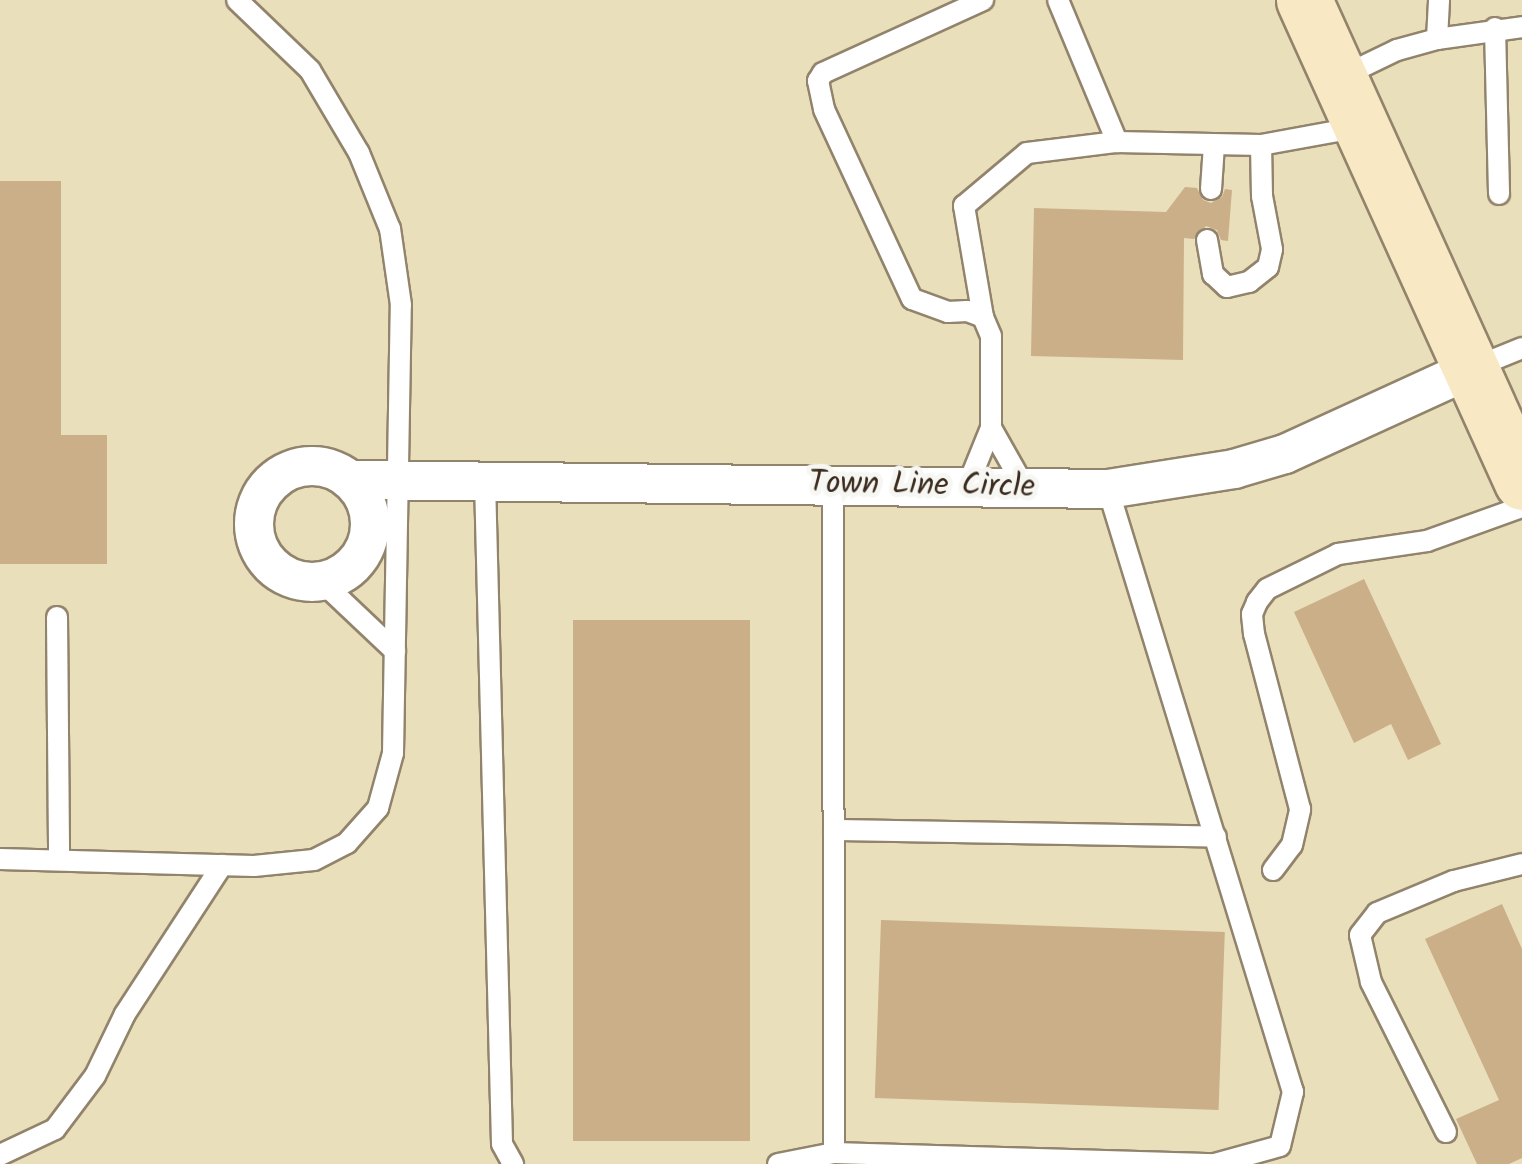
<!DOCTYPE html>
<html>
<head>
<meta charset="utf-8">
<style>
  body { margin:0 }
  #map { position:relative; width:1522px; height:1164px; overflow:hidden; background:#e9dfbb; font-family:Kalam,sans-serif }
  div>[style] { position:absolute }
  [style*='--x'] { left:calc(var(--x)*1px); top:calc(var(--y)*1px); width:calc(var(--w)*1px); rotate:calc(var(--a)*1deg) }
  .building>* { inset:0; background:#cbaf88; transform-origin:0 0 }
  .roads { filter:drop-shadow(2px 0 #92846c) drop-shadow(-2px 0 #92846c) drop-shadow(0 2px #92846c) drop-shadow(0 -2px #92846c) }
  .lane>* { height:20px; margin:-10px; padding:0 10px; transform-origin:10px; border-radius:10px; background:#fff }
  .street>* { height:38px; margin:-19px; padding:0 19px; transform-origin:19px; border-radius:19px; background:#fff }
  .street>.ring { margin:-19px; padding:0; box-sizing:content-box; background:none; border:38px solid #fff; border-radius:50% }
  .secondary>* { height:55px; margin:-27.5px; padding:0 27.5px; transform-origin:27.5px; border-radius:27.5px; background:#f8e8c3 }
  span { translate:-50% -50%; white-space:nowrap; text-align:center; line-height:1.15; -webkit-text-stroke:10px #f6f6f2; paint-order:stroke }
  .street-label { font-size:32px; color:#3b2a1e }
</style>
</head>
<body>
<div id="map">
  <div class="building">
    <i style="clip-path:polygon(0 181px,61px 181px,61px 435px,107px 435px,107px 564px,0 564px)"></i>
    <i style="clip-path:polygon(1185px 187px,1197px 188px,1203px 200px,1211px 203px,1222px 197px,1225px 189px,1232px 190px,1228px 241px,1221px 240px,1217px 230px,1206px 226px,1194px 239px,1184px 238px,1183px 360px,1031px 356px,1034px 208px,1166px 212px)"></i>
    <i style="clip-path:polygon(1364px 579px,1441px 744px,1408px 760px,1391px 724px,1354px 743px,1294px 612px)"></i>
    <i style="left:573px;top:620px;width:177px;height:521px"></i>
    <i style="clip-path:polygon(1502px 904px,1522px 949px,1522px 1158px,1509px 1164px,1477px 1164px,1456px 1119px,1499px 1100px,1425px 939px)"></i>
    <i style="left:881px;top:920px;width:344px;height:178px;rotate:2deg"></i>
  </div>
  <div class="roads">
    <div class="lane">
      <i style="--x:1058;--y:0;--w:154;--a:67.4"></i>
      <i style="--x:1117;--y:142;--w:144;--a:1.2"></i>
      <i style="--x:1261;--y:145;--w:101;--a:-10.3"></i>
      <i style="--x:1495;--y:28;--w:166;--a:88.6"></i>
      <i style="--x:1437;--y:39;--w:39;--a:-87"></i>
      <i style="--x:1341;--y:77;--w:62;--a:-25.7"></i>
      <i style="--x:1397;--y:50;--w:41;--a:-15.4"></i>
      <i style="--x:1437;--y:39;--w:86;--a:-8"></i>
      <i style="--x:1211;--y:189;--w:44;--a:-86.1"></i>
      <i style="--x:1207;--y:240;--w:35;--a:80"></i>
      <i style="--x:1213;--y:274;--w:19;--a:43"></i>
      <i style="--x:1227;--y:287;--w:23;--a:-13"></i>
      <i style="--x:1249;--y:282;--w:24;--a:-38"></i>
      <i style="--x:1268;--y:267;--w:18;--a:-77"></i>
      <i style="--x:1272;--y:249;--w:54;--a:-100.7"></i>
      <i style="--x:1262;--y:196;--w:51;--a:-91.1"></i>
      <i style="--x:983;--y:317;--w:113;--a:-99.7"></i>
      <i style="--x:964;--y:206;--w:82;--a:-40.1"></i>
      <i style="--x:1027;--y:153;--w:91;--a:-7"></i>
      <i style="--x:1473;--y:368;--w:53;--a:-22.2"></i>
      <i style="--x:991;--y:428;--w:69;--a:60.5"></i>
      <i style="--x:485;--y:481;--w:663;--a:88.53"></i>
      <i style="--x:502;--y:1144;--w:23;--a:61"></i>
      <i style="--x:833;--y:485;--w:668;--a:89.91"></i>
      <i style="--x:967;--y:487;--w:64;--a:-67.9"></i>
      <i style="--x:991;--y:428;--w:92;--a:-90"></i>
      <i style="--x:991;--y:336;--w:21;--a:-113"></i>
      <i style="--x:983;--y:317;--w:17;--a:-159"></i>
      <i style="--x:967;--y:311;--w:19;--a:177"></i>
      <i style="--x:948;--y:312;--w:38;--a:-160"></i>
      <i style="--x:912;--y:299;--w:209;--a:-114.9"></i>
      <i style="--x:824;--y:109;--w:29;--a:-102"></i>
      <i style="--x:818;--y:81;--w:9;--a:-58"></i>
      <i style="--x:823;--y:73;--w:176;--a:-24.5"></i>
      <i style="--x:321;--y:581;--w:102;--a:43.4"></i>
      <i style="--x:57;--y:617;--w:243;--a:89.5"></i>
      <i style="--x:834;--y:830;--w:382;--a:1"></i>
      <i style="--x:0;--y:859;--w:254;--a:1.6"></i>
      <i style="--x:254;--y:866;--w:60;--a:-5.7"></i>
      <i style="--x:314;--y:860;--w:37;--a:-27"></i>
      <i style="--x:347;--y:843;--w:47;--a:-48.5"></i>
      <i style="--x:378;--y:808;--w:57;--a:-74.7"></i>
      <i style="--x:393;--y:753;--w:448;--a:-89"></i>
      <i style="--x:401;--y:305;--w:77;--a:-98.2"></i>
      <i style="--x:390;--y:229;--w:82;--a:-112.2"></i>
      <i style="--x:359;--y:153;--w:96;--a:-120.6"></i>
      <i style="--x:310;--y:70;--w:101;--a:-136.2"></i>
      <i style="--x:1273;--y:870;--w:31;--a:-53"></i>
      <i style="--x:1292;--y:845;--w:37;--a:-77"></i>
      <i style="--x:1300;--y:809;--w:181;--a:-104.7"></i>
      <i style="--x:1254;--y:634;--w:20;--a:-96"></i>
      <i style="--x:1252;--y:614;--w:13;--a:-67"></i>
      <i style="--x:1257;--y:602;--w:16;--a:-52"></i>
      <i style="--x:1267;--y:589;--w:79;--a:-26.2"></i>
      <i style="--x:1338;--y:554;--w:90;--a:-8.3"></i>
      <i style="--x:1427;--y:541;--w:101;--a:-19.7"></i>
      <i style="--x:1446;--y:1132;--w:168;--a:-116.6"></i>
      <i style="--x:1371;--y:982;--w:48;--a:-103.2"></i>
      <i style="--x:1360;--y:935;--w:28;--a:-52"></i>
      <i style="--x:1377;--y:913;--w:83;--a:-22.6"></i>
      <i style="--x:1454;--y:881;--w:70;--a:-14"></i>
      <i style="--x:0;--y:1155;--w:61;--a:-25.3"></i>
      <i style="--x:55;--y:1129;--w:66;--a:-53"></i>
      <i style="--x:95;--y:1076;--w:69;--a:-64.2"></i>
      <i style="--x:125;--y:1014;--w:178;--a:-56.9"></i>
      <i style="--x:778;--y:1164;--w:57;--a:-11.1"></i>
      <i style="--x:834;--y:1153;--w:381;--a:1.7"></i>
      <i style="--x:1215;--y:1164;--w:67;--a:-15.5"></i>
      <i style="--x:1280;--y:1146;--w:56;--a:-76.5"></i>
      <i style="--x:1293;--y:1092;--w:631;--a:-107.06"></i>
    </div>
    <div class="street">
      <i class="ring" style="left:254px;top:466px;width:78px;height:78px"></i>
      <i style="--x:351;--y:480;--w:757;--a:0.68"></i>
      <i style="--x:1108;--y:489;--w:128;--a:-9"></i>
      <i style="--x:1234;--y:469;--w:53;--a:-16.4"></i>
      <i style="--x:1285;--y:454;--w:205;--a:-24.6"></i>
    </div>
    <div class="secondary">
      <i style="--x:1304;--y:0;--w:529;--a:65.66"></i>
    </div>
  </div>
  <div class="street-label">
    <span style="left:922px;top:486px;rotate:1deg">Town Line Circle</span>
  </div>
</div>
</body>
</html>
